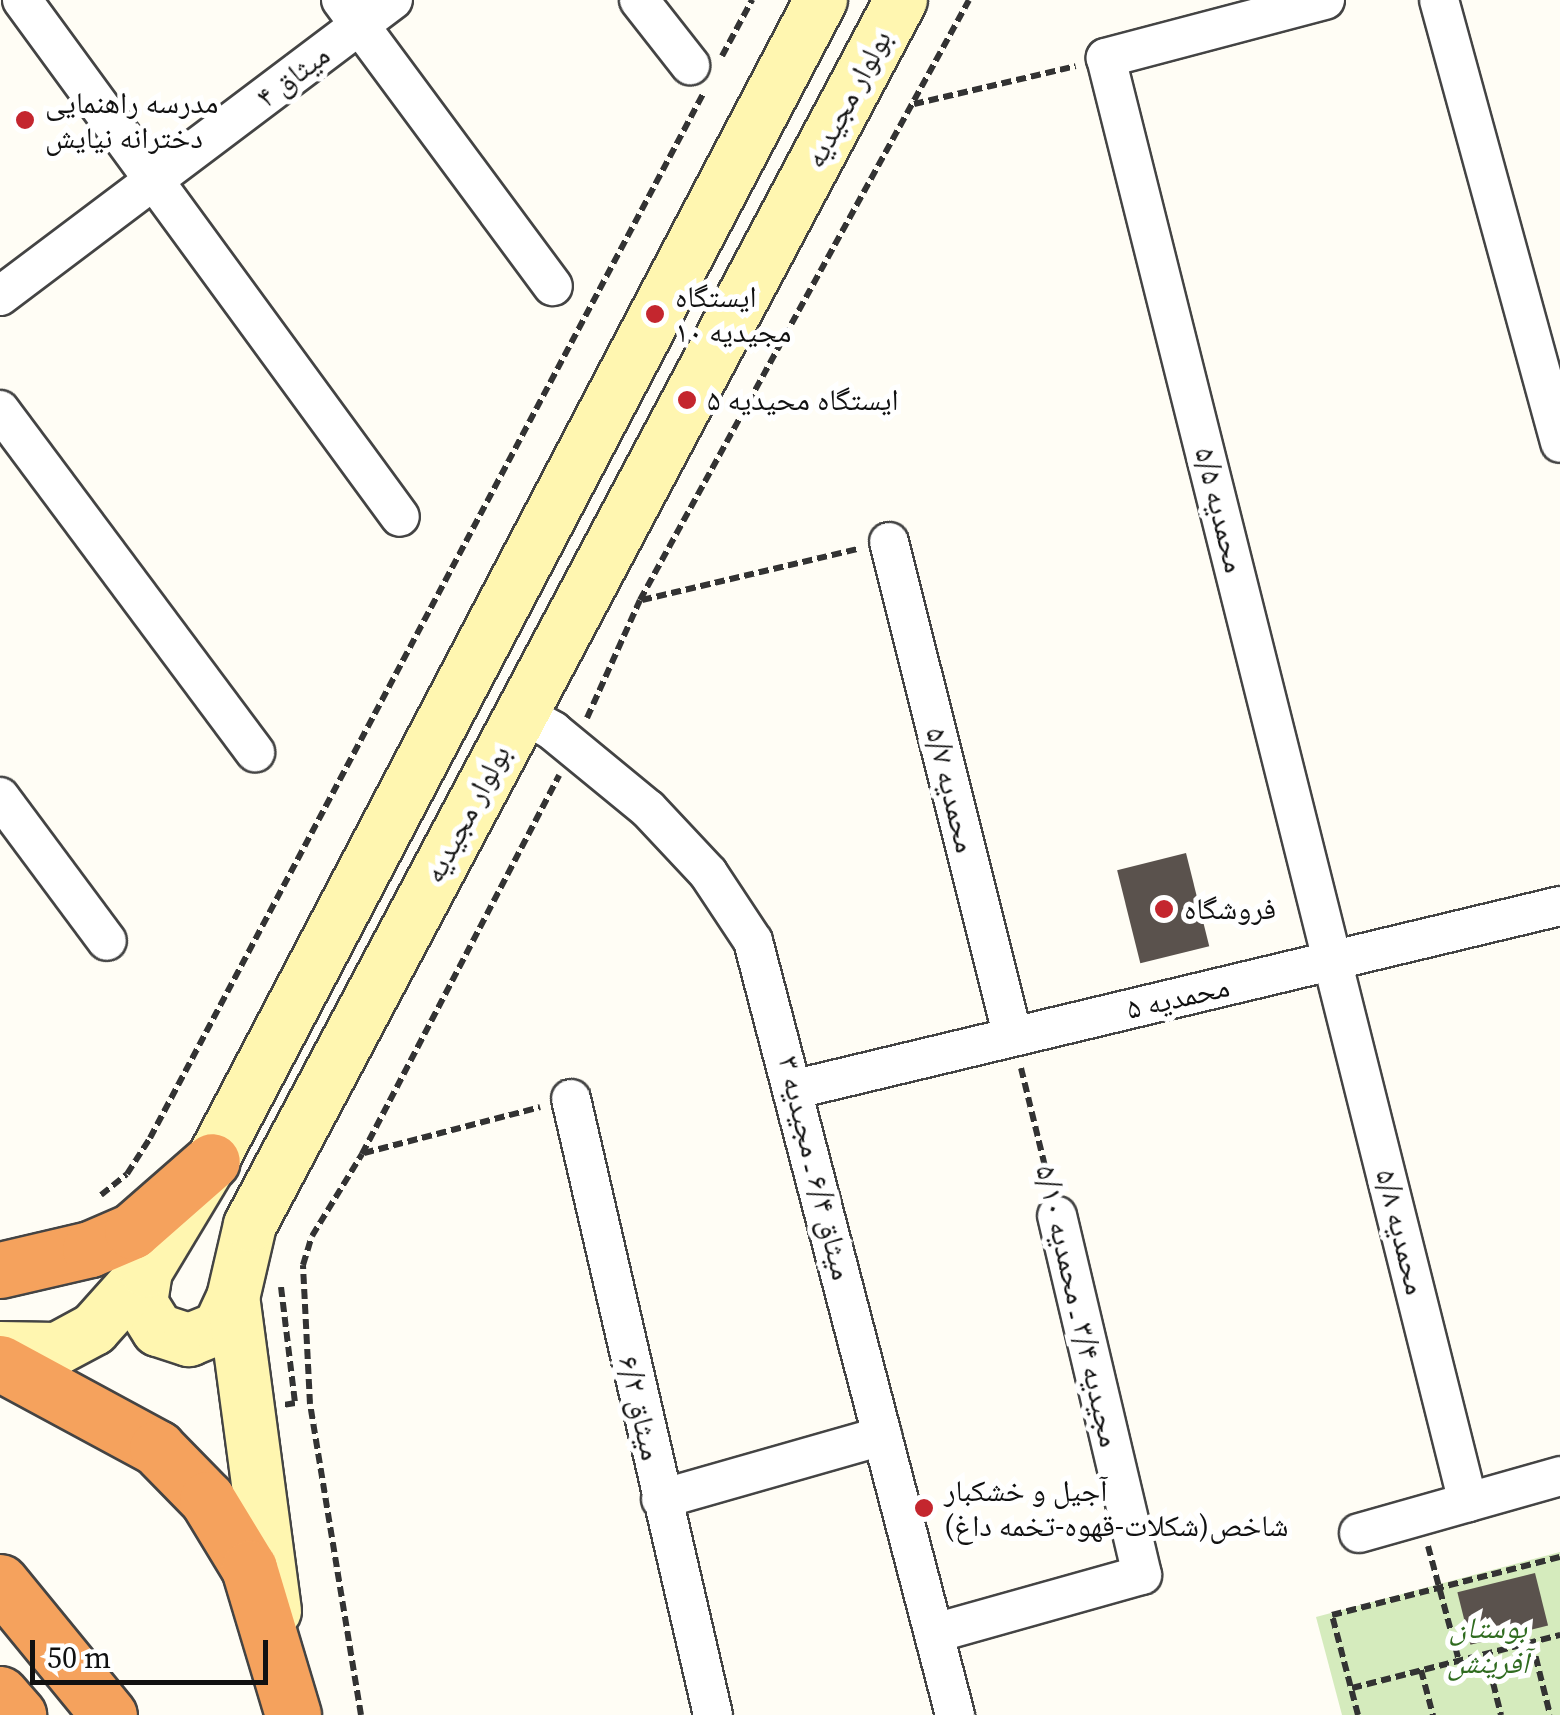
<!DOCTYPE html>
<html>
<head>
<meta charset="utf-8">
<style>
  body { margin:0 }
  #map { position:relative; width:1560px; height:1715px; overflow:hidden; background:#fffdf5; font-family:"Source Serif 4","Noto Naskh Arabic",serif }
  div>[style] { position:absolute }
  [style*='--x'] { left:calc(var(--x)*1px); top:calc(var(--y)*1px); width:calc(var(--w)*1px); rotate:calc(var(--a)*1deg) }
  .green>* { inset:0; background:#d5ebbd }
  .building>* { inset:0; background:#5a524d; transform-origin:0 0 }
  .path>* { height:6px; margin-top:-3px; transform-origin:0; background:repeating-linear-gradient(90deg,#333 0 10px,transparent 0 15px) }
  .roads { filter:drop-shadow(2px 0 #444) drop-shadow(-2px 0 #444) drop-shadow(0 2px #444) drop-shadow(0 -2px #444) }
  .street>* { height:38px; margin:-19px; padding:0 19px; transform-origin:19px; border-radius:19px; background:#fff }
  .secondary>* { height:52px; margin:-26px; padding:0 26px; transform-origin:26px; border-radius:26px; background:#fff6b0 }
  .highway>* { height:55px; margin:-27.5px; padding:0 27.5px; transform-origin:27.5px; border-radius:27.5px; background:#f5a25d }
  .dots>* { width:28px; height:28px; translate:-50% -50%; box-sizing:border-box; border:5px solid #fff; border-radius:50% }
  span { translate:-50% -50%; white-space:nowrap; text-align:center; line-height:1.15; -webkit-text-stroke:10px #fff; paint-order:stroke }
  .street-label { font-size:30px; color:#111 }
  .poi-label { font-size:30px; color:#111 }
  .left { translate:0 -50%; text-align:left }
  .park-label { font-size:30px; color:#2f6b1f; font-style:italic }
  .scale { position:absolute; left:30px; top:1640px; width:238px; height:45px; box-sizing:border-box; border:5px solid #111; border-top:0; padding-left:12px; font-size:30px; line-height:35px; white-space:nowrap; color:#111; -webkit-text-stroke:8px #fff; paint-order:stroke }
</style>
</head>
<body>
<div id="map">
  <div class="green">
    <i style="clip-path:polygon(1560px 1552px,1560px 1715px,1342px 1715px,1316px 1617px)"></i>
  </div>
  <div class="building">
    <i style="left:1186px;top:853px;width:96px;height:71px;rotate:76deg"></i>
    <i style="left:1535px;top:1573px;width:54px;height:80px;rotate:76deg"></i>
  </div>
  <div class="path">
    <i style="--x:722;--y:56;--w:64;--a:-61.8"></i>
    <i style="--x:914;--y:104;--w:166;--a:-13.2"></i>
    <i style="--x:642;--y:600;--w:222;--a:-13.3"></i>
    <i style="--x:587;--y:718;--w:129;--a:-65.8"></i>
    <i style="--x:640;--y:600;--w:684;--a:-61.26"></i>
    <i style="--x:1021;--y:1068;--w:122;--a:76.3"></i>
    <i style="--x:364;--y:1153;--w:182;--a:-14.6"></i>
    <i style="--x:101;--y:1195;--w:33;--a:-39"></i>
    <i style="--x:127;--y:1174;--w:43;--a:-57.4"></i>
    <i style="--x:150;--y:1138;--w:1181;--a:-62.09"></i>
    <i style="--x:281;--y:1287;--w:117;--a:83.1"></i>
    <i style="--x:295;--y:1403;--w:11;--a:170"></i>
    <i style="--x:1428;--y:1546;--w:119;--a:74.9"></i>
    <i style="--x:1532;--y:1642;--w:75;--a:76.1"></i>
    <i style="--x:1486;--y:1654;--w:63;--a:76.2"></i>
    <i style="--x:1421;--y:1670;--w:47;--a:75.1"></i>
    <i style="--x:1352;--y:1688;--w:215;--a:-14.3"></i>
    <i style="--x:361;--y:1715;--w:315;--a:-99.3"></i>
    <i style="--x:310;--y:1404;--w:139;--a:-92.9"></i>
    <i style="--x:303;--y:1265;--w:30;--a:-73"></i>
    <i style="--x:312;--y:1236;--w:96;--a:-58.6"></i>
    <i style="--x:362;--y:1154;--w:427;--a:-62.5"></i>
    <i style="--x:1358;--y:1715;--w:103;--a:-104.6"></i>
    <i style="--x:1332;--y:1615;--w:235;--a:-14.3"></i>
  </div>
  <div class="roads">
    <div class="street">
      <i style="--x:22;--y:0;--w:640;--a:53.83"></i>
      <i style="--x:341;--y:0;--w:356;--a:53.5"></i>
      <i style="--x:639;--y:0;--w:83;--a:51.9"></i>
      <i style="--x:1325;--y:0;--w:227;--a:165.2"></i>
      <i style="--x:1106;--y:58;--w:1489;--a:75.93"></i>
      <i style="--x:1439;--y:0;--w:459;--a:74.7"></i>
      <i style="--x:0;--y:296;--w:492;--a:-37"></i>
      <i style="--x:0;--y:410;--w:427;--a:53.3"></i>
      <i style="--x:889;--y:542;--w:510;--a:75.94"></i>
      <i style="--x:521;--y:713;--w:37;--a:29"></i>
      <i style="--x:553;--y:731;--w:123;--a:39.4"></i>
      <i style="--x:648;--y:809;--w:88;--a:46.8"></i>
      <i style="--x:708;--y:873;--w:82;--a:56.5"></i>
      <i style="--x:753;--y:941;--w:800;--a:75.37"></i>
      <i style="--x:0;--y:797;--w:179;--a:53.4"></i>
      <i style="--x:796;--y:1089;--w:786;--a:-13.47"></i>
      <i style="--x:571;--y:1099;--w:632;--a:77.02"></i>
      <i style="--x:661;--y:1499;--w:230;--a:-15.9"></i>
      <i style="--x:1359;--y:1533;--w:209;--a:-15.8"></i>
      <i style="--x:935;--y:1633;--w:215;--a:-15.7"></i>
      <i style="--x:1142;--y:1575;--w:369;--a:-103.3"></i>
    </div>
    <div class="secondary">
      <i style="--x:146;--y:1271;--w:32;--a:99"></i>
      <i style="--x:141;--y:1303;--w:32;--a:58"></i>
      <i style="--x:158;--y:1330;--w:33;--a:18"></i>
      <i style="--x:189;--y:1340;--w:32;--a:-22"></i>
      <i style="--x:219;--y:1328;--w:33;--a:-65"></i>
      <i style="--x:0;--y:1348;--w:57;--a:1"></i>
      <i style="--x:57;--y:1349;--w:42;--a:-28.4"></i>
      <i style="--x:94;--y:1329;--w:78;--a:-48.1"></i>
      <i style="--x:146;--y:1271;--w:128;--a:-59"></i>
      <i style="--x:212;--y:1161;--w:1311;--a:-62.32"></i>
      <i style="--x:275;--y:1611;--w:316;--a:-97.6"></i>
      <i style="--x:233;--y:1298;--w:75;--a:-76.9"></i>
      <i style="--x:250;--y:1225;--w:1387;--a:-62.01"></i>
    </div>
    <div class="highway">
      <i style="--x:0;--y:1270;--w:92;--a:-13.1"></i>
      <i style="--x:90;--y:1249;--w:46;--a:-23.2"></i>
      <i style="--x:132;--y:1231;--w:106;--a:-41.2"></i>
      <i style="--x:0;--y:1363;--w:179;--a:28.4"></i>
      <i style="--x:157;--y:1448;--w:71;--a:45.6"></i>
      <i style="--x:207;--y:1499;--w:81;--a:58.7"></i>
      <i style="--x:249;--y:1568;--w:153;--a:73.3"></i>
      <i style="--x:0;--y:1582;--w:172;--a:50.7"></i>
      <i style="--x:0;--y:1694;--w:28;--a:49"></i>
    </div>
  </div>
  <div class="dots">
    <i style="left:25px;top:120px;background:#c4262e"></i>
    <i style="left:655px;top:314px;background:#c4262e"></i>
    <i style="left:687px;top:400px;background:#c4262e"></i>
    <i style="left:1164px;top:909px;background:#c4262e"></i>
    <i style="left:924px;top:1508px;background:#c4262e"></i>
  </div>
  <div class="street-label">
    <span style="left:293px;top:76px;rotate:-37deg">میثاق ۴</span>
    <span style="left:848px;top:99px;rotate:-62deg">بولوار مجیدیه</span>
    <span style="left:1220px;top:510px;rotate:76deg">محمدیه ۵/۵</span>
    <span style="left:951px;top:790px;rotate:76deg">محمدیه ۵/۷</span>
    <span style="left:467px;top:814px;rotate:-62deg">بولوار مجیدیه</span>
    <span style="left:1178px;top:998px;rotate:-13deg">محمدیه ۵</span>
    <span style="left:815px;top:1168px;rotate:76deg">میثاق ۶/۴ ـ مجیدیه ۳</span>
    <span style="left:1401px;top:1232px;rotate:76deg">محمدیه ۵/۸</span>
    <span style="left:1078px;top:1306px;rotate:77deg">مجیدیه ۳/۴ ـ محمدیه ۵/۱۰</span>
    <span style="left:640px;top:1408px;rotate:77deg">میثاق ۶/۲</span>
  </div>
  <div class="poi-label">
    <span class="left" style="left:45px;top:120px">مدرسه راهنمایی<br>دخترانه نیایش</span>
    <span class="left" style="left:675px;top:314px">ایستگاه<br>مجیدیه ۱۰</span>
    <span class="left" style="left:707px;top:400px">ایستگاه محیدیه ۵</span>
    <span class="left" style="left:1184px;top:909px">فروشگاه</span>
    <span class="left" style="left:944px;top:1508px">آجیل و خشکبار<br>شاخص(شکلات-قهوه-تخمه داغ)</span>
  </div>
  <div class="park-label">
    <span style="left:1488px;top:1645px">بوستان<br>آفرینش</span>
  </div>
  <div class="scale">50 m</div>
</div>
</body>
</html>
